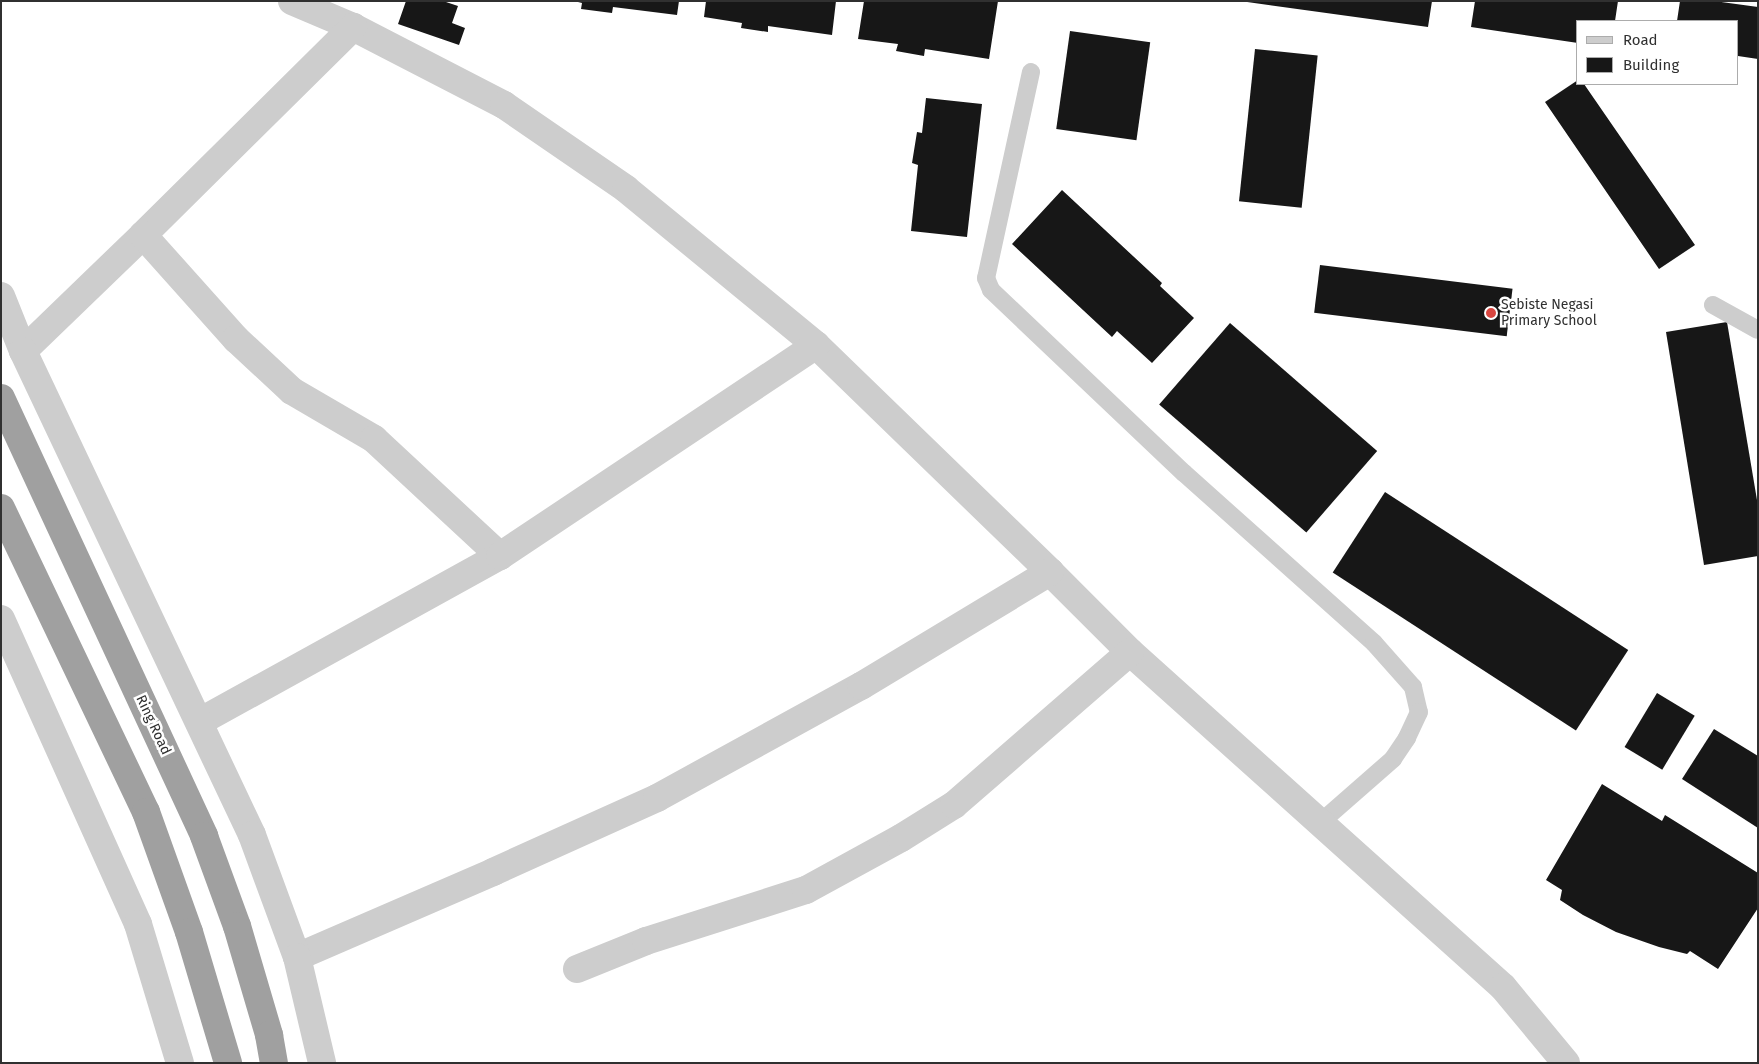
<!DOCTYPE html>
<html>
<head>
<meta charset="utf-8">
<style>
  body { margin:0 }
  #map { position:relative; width:1759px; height:1064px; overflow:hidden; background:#fff; font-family:"Fira Sans",sans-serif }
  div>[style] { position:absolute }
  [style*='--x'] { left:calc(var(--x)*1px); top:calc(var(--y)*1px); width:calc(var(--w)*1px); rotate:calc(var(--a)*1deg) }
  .building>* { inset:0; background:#171717; transform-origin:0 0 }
  .service>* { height:18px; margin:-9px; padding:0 9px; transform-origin:9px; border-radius:9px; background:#cdcdcd }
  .minor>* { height:28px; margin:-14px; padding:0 14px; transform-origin:14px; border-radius:14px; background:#cdcdcd }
  .tertiary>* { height:28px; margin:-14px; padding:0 14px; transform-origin:14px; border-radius:14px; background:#cdcdcd }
  .trunk>* { height:28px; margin:-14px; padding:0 14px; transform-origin:14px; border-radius:14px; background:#a0a0a0 }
  .dots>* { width:14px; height:14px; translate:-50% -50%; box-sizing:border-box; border:2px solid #fff; border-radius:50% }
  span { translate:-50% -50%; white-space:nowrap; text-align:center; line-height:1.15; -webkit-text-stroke:5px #fff; paint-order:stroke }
  .poi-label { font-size:14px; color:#303030 }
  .left { translate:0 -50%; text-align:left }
  .street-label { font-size:14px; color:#303030 }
  .frame { position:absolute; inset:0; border:2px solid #303030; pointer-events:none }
  .legend { position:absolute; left:1576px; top:20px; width:162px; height:65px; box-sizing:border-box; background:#fff; border:1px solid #acacac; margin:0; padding:6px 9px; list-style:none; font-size:15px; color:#303030 }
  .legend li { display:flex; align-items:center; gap:10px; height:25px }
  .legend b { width:25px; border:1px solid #acacac }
</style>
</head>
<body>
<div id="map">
  <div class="building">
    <i style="clip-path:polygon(406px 1px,443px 1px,458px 6px,452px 23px,465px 28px,459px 45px,398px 24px)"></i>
    <i style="clip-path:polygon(574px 1px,679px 1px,677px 15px,613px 7px,612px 13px,581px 9px,582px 3px)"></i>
    <i style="clip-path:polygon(706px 1px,836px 1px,832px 35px,768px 26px,768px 32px,741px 28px,742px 23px,704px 17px)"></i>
    <i style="clip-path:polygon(864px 1px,998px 1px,989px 59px,925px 49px,924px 56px,896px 51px,898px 44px,858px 39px)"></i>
    <i style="clip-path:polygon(1240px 1px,1432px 1px,1428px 27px)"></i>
    <i style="clip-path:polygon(1475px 1px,1618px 1px,1615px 21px,1578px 21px,1578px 43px,1471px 27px)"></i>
    <i style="clip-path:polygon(1680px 1px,1714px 1px,1758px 7px,1758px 59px,1738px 56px,1738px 21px,1677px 21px)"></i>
    <i style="left:1070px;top:31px;width:81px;height:99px;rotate:8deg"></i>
    <i style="left:1255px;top:49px;width:63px;height:153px;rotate:6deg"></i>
    <i style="clip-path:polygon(1578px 80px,1578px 84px,1584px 84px,1695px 245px,1659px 269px,1545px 102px)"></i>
    <i style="clip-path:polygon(926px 98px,982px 104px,967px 237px,911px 231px,918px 165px,912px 163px,917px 132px,922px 133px)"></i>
    <i style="clip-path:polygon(1062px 190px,1162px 283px,1160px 286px,1194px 318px,1152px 363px,1117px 331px,1112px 337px,1012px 244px)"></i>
    <i style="left:1320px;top:265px;width:194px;height:48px;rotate:7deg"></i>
    <i style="clip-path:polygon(1727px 322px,1758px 506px,1758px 556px,1704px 565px,1666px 332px)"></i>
    <i style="left:1230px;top:323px;width:195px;height:108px;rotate:41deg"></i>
    <i style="left:1385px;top:492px;width:290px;height:96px;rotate:33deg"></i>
    <i style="left:1657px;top:693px;width:44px;height:63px;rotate:31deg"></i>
    <i style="clip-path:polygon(1714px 729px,1758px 756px,1758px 828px,1682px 779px)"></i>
    <i style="clip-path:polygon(1602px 784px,1662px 821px,1665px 815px,1758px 873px,1758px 908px,1718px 969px,1690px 951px,1687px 954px,1659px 947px,1616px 932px,1583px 915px,1560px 900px,1562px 890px,1546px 880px)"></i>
  </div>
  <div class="service">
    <i style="--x:1031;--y:72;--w:211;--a:102.3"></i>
    <i style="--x:986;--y:278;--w:13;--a:67"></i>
    <i style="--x:991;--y:290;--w:266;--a:43.5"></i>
    <i style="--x:1184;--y:473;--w:255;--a:41.8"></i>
    <i style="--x:1374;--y:643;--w:59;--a:48.4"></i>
    <i style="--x:1413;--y:687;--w:26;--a:77"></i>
    <i style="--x:1419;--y:712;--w:29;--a:115"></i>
    <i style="--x:1407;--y:738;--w:25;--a:124"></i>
    <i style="--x:1393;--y:759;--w:96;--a:138.8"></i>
    <i style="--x:1713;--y:305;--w:51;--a:29.1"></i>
  </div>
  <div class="minor">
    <i style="--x:292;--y:1;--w:66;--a:23.1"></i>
    <i style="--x:353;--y:27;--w:170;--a:27.3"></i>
    <i style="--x:504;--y:105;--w:148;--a:34.5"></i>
    <i style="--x:626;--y:189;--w:246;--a:39.4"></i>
    <i style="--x:816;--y:345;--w:326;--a:44.1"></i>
    <i style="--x:1050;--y:572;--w:113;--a:45"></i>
    <i style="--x:1130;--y:652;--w:501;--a:41.93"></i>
    <i style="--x:1503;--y:987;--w:99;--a:50.3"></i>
    <i style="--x:143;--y:235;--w:296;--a:-44.7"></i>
    <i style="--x:23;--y:351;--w:167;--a:-44"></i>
    <i style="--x:143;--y:235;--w:140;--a:48.2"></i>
    <i style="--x:236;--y:339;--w:76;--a:42.9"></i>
    <i style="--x:292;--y:391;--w:95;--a:30.3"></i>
    <i style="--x:374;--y:439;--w:172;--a:42.9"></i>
    <i style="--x:199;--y:722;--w:344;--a:-28.9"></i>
    <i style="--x:500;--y:556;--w:380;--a:-33.7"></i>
    <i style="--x:297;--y:957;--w:214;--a:-23.4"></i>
    <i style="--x:493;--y:872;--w:180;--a:-24.3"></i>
    <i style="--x:657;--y:798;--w:233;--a:-28.8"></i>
    <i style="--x:861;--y:686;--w:221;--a:-31.1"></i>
    <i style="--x:577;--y:969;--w:74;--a:-22.1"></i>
    <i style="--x:646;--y:941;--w:168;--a:-17.7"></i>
    <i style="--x:806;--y:890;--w:108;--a:-28.7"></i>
    <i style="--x:901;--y:838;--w:62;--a:-31.9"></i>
    <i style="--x:954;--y:805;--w:233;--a:-41"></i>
  </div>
  <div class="tertiary">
    <i style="--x:1;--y:296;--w:59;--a:68.2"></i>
    <i style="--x:23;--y:351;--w:535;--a:64.68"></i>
    <i style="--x:252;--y:835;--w:130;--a:69.8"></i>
    <i style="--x:297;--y:957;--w:109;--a:76.7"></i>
    <i style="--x:1;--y:619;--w:334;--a:65.8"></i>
    <i style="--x:138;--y:924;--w:145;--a:73.2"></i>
  </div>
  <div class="trunk">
    <i style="--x:1;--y:398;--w:483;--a:65.1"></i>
    <i style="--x:204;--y:836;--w:96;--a:69.9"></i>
    <i style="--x:237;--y:926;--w:114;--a:73.6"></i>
    <i style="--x:269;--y:1035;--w:28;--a:80"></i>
    <i style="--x:1;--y:508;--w:337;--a:64.5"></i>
    <i style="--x:146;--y:812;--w:127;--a:70.3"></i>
    <i style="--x:189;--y:932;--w:137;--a:73.4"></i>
  </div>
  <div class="dots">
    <i style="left:1491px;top:313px;background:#d94640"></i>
  </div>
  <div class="poi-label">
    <span class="left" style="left:1501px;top:313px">Sebiste Negasi<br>Primary School</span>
  </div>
  <div class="street-label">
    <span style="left:153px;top:725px;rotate:65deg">Ring Road</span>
  </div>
  <div class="frame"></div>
  <ul class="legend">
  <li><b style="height:6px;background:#cdcdcd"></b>Road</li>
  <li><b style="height:14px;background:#171717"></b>Building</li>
  </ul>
</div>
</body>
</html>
